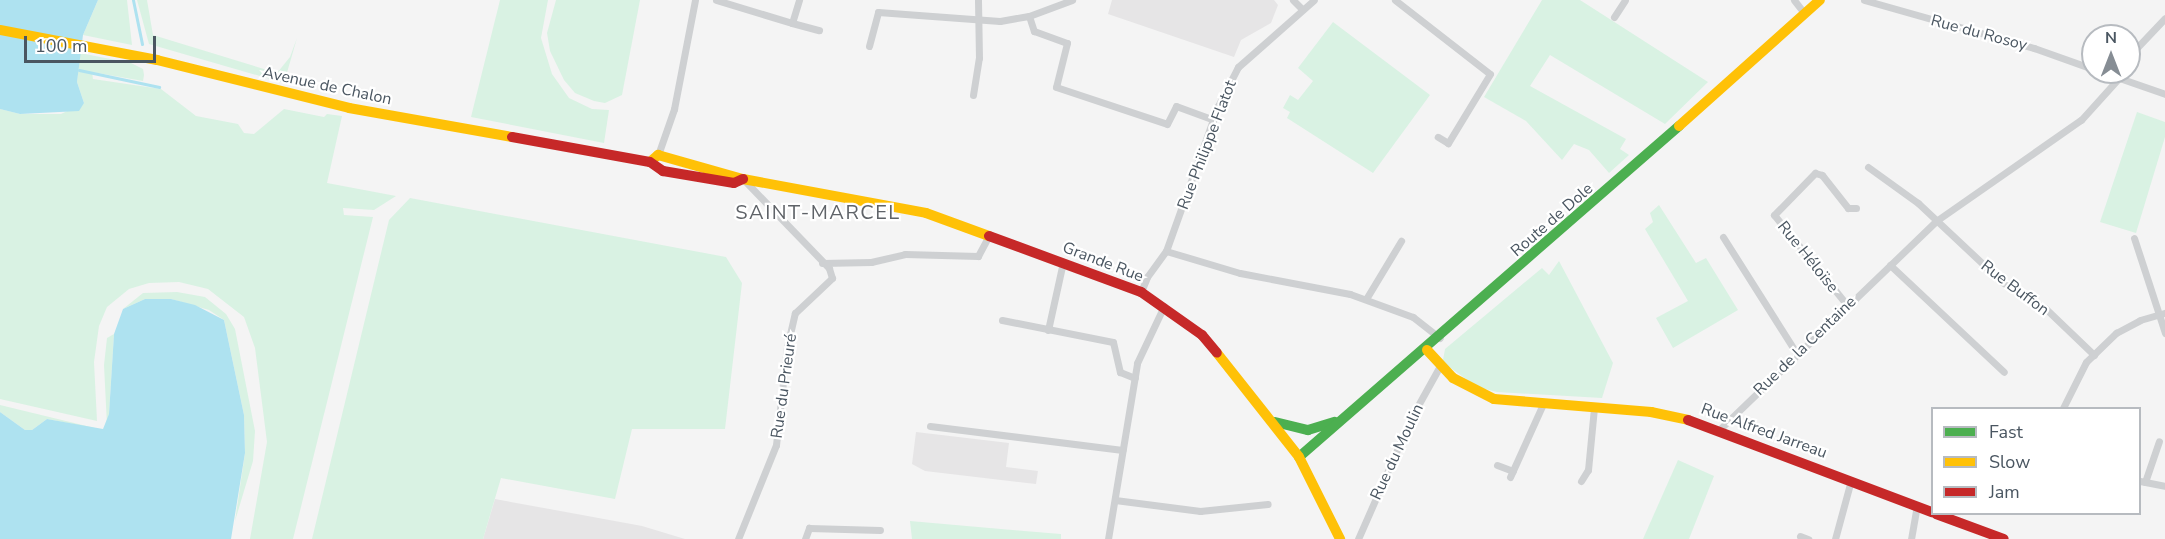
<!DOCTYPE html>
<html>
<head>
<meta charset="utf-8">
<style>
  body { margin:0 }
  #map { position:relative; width:2165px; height:539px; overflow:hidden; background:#f4f4f4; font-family:"Nunito Sans",sans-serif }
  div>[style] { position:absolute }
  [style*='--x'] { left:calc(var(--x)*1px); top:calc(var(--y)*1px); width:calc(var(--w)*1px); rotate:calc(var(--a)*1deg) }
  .education>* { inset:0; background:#e6e5e6 }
  .green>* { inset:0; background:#d9f2e3 }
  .water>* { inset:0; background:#aee2f0 }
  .stream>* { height:3px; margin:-1.5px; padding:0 1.5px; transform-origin:1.5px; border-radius:1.5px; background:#aee2f0 }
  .street>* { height:7px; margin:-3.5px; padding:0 3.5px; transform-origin:3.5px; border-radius:3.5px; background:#ced0d2 }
  .fast>* { height:10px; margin:-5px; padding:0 5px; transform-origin:5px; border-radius:5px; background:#4caf50 }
  .slow>* { height:10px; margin:-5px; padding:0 5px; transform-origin:5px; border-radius:5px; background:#ffc107 }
  .jam>* { height:10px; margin:-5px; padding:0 5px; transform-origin:5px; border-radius:5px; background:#c62828 }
  span { translate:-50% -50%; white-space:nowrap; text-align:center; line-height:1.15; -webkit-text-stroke:4.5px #fff; paint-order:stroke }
  .street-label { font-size:16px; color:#4a5661 }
  .quarter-label { font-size:20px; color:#5f6368; letter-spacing:1.5px }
  .legend { position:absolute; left:1931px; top:407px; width:210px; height:108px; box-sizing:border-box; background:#fff; border:2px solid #b7bbc0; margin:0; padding:8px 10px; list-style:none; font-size:18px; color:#4a5661 }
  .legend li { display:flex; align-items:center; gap:12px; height:30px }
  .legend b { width:30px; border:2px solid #b7bbc0 }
  .north { position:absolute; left:2081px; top:24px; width:60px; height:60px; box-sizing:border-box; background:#fff; border:2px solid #b7bbc0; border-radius:50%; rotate:0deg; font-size:16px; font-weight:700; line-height:24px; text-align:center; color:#4a5661 }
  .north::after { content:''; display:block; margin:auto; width:21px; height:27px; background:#868d94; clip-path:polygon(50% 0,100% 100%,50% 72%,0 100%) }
  .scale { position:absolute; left:24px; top:36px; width:132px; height:27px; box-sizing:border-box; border:3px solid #4a5661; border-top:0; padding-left:8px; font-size:18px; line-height:21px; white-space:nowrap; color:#4a5661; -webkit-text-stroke:4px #fff; paint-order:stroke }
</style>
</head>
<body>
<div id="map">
  <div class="education">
    <i style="clip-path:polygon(1112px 0,1274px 0,1278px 5px,1271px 23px,1241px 40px,1234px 57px,1108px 14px)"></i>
    <i style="clip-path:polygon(916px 432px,1009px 443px,1006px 467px,1038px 471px,1036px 484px,925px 471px,912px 464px)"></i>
    <i style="clip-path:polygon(495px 499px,642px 526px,685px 539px,483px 539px)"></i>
  </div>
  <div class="green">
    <i style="clip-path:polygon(98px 0,127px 0,132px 45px,83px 35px)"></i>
    <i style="clip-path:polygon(137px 0,147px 0,153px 35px,277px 73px,290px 57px,297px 38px,284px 83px,149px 44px)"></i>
    <i style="clip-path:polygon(500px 0,548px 0,541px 38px,552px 74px,569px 98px,592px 109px,609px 110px,604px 143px,471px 117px)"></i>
    <i style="clip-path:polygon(556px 0,640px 0,622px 95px,605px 103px,594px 101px,575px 93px,564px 80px,550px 51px,547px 33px)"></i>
    <i style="clip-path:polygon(1542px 0,1580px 0,1708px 82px,1665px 124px,1550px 55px,1530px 86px,1626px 139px,1620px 149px,1629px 155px,1609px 173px,1589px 150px,1574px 144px,1562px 160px,1526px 121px,1484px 97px)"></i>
    <i style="clip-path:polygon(1333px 22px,1430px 95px,1373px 173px,1287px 118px,1290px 112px,1283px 108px,1290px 95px,1298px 100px,1313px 81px,1298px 68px)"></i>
    <i style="clip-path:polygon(80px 53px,131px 63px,143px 69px,144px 75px,143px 81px,92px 72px,93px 79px,161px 89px,196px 116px,238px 124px,244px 133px,254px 134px,284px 109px,324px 117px,327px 114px,342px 116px,327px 183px,396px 196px,374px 210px,343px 208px,344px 215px,373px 217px,293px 539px,250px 539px,267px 442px,255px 348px,244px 317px,208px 289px,179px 282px,149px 283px,129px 289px,107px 307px,99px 326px,94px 362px,97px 421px,0 399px,0 109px,20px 114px,61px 114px,84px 103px,77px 82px)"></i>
    <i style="clip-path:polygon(2137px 112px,2165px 122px,2165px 137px,2136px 233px,2100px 222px)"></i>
    <i style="clip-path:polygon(410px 198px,726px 257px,742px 283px,725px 429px,632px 429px,615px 499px,501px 478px,483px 539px,312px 539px,389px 220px)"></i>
    <i style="clip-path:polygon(1659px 205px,1696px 263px,1706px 258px,1738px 310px,1673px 348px,1656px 318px,1688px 301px,1645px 229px,1653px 222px,1650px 213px)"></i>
    <i style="clip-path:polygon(1559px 261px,1613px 363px,1602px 398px,1497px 392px,1477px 387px,1448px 366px,1443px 360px,1445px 349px,1542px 268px,1549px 275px)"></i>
    <i style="clip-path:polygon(177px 292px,205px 297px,226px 314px,235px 329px,255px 431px,253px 461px,235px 521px,245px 453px,244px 415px,224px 320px,209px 310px,171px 299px,145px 299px,123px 309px,143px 293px)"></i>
    <i style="clip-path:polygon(114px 334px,109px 414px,107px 425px,104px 365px,107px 338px)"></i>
    <i style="clip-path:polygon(0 405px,103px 430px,47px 419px,32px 430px,25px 430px,0 412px)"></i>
    <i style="clip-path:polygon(1678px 460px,1714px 476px,1689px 539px,1643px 539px)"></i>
    <i style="clip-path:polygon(910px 521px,1024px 531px,1061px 534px,1061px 539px,912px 539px)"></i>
  </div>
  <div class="water">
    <i style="clip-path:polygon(0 0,98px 0,83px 35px,77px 82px,84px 103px,79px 111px,20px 114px,0 109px)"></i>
    <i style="clip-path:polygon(145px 299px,171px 299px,195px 305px,224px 320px,244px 415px,245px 453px,231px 539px,0 539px,0 412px,25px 430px,32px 430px,47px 419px,103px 429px,109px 414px,114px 334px,123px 309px)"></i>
  </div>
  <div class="stream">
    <i style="--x:133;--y:0;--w:45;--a:78.4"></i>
    <i style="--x:79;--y:70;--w:82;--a:12"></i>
  </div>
  <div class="street">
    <i style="--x:716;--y:0;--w:79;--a:16.8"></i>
    <i style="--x:792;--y:23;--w:24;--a:-73"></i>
    <i style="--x:1293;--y:0;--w:13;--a:45"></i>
    <i style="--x:1395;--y:0;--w:120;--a:37.9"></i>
    <i style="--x:1490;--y:74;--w:81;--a:121.3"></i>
    <i style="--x:1448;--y:143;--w:12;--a:-149"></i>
    <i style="--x:1794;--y:0;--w:16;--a:52"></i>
    <i style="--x:1864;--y:0;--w:177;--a:15.8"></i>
    <i style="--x:2034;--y:48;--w:63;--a:19.6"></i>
    <i style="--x:1029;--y:16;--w:16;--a:72"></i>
    <i style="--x:1034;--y:31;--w:35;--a:20"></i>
    <i style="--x:1067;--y:43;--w:45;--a:104"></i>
    <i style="--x:1056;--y:87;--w:117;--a:18.4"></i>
    <i style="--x:1167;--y:124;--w:20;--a:-63"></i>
    <i style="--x:1176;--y:106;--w:40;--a:20.2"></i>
    <i style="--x:1614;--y:17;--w:20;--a:-57"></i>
    <i style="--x:792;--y:23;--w:28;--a:15"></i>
    <i style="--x:869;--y:46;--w:35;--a:-75"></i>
    <i style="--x:878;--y:12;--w:122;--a:4.2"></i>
    <i style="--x:1000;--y:21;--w:29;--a:-10"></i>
    <i style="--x:1029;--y:16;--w:46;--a:-20.4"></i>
    <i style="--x:2129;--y:56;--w:52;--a:-46.5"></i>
    <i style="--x:2102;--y:72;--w:67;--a:19.2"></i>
    <i style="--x:973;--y:95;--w:37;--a:-81"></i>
    <i style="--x:979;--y:58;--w:58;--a:-91"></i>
    <i style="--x:658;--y:155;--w:49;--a:-70.8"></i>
    <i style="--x:674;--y:109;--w:111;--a:-79.1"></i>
    <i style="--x:1868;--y:167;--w:62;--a:35.8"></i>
    <i style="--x:1918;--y:203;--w:115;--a:43.2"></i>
    <i style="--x:2002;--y:282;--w:50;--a:31.2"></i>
    <i style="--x:2045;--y:308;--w:68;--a:43.8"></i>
    <i style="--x:1723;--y:237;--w:138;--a:57.7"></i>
    <i style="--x:2134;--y:238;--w:100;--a:71.9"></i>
    <i style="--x:1166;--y:251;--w:77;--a:16.6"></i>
    <i style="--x:1240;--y:273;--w:112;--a:10.8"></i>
    <i style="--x:1350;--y:294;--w:67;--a:20.1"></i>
    <i style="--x:1413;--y:317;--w:34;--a:38"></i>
    <i style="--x:822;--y:263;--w:49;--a:-1.2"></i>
    <i style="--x:871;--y:262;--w:35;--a:-13"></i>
    <i style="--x:905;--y:254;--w:73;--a:1.6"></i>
    <i style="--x:978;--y:256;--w:24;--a:-62"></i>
    <i style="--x:1890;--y:265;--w:156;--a:43.2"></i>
    <i style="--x:1141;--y:292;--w:16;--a:-68"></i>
    <i style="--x:1147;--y:277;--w:32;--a:-54"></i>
    <i style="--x:1166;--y:251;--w:154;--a:-70.3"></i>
    <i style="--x:1218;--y:106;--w:44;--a:-62.9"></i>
    <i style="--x:1238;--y:67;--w:101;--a:-41.4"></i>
    <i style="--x:1366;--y:299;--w:68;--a:-58.9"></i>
    <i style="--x:1847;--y:305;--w:116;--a:-129"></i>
    <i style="--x:1774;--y:215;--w:59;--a:-45.7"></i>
    <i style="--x:1815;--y:173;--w:7;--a:16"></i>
    <i style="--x:1822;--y:175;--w:42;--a:51.8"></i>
    <i style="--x:1848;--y:208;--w:8;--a:0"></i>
    <i style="--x:1002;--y:320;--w:113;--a:11.2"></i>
    <i style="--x:1113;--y:342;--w:31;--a:77"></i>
    <i style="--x:1120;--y:372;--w:16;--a:22"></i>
    <i style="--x:1048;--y:330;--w:70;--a:-77.6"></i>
    <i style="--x:2063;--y:408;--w:51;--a:-63.4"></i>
    <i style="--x:2086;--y:362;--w:42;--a:-44"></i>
    <i style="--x:2116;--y:333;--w:27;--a:-28"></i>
    <i style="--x:2140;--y:320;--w:26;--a:-16"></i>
    <i style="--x:930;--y:426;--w:194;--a:7.1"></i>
    <i style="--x:1721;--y:428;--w:298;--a:-43.9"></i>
    <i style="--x:1936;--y:221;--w:177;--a:-34.9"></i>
    <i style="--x:2081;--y:120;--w:57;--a:-47.9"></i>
    <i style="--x:1497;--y:465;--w:17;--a:21"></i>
    <i style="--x:1510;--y:477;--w:80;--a:-65.7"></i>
    <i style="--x:1581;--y:481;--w:13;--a:-58"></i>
    <i style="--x:1588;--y:470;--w:62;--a:-84.5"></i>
    <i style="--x:2140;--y:481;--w:25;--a:11"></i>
    <i style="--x:2145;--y:482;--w:43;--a:-71.1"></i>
    <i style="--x:1115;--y:500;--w:86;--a:7.4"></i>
    <i style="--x:1200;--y:511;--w:68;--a:-5.9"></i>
    <i style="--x:1800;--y:536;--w:9;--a:21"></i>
    <i style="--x:738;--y:539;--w:101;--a:-68"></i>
    <i style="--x:776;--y:445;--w:99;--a:-83.6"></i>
    <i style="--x:787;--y:347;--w:35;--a:-77"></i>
    <i style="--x:795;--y:313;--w:51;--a:-43.4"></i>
    <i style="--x:832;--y:278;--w:10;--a:-107"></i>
    <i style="--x:829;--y:268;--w:124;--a:-134"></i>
    <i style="--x:805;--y:539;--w:12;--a:-70"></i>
    <i style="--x:809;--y:528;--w:71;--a:1.6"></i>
    <i style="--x:1108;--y:539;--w:178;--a:-80.6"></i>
    <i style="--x:1137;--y:363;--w:63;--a:-64.7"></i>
    <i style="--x:1358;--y:539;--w:132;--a:-66.3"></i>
    <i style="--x:1411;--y:418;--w:60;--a:-60.9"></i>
    <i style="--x:1835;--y:539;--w:61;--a:-74.8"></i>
    <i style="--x:1911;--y:539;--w:34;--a:-80"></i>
  </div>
  <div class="fast">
    <i style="--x:1275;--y:422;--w:34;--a:14"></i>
    <i style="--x:1308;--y:430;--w:28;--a:-17"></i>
    <i style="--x:1299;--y:457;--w:504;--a:-41.06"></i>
  </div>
  <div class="slow">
    <i style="--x:0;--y:30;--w:160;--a:10.8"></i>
    <i style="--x:157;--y:60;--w:198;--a:14"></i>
    <i style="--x:349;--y:108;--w:166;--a:10.1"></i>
    <i style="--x:1679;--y:126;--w:189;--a:-41.8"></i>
    <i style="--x:650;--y:162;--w:11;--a:-41"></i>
    <i style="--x:658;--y:155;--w:88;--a:15.8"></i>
    <i style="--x:743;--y:179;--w:186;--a:10.5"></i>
    <i style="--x:926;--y:213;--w:67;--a:20.1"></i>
    <i style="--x:1427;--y:350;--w:38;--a:47"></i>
    <i style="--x:1453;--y:378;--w:46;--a:27.1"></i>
    <i style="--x:1494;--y:399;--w:158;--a:4.7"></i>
    <i style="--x:1651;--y:412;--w:38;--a:12"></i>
    <i style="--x:1217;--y:353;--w:132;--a:51.7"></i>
    <i style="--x:1299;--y:457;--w:92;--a:63.4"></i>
  </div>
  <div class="jam">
    <i style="--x:512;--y:137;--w:140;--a:10.3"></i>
    <i style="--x:650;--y:162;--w:16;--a:35"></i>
    <i style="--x:663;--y:171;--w:72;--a:9.6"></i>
    <i style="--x:734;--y:183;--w:10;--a:-24"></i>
    <i style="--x:989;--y:236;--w:162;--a:20.2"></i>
    <i style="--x:1141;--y:292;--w:75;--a:35.2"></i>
    <i style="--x:1202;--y:335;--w:23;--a:50"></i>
    <i style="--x:1688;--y:420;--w:261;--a:20.7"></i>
    <i style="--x:1936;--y:514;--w:72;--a:20.2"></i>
  </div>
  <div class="street-label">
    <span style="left:1979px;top:33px;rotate:15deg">Rue du Rosoy</span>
    <span style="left:327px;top:86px;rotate:12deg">Avenue de Chalon</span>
    <span style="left:1207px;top:145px;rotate:-69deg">Rue Philippe Flatot</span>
    <span style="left:1552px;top:220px;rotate:-41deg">Route de Dole</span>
    <span style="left:1808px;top:257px;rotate:51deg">Rue Héloïse</span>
    <span style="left:1103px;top:262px;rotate:21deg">Grande Rue</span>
    <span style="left:2015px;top:288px;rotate:37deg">Rue Buffon</span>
    <span style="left:1805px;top:346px;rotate:-44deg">Rue de la Centaine</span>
    <span style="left:784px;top:386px;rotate:-82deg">Rue du Prieuré</span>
    <span style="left:1764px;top:431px;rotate:20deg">Rue Alfred Jarreau</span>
    <span style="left:1397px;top:452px;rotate:-65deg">Rue du Moulin</span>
  </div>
  <div class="quarter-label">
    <span style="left:818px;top:212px">SAINT-MARCEL</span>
  </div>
  <ul class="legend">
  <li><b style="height:8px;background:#4caf50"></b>Fast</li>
  <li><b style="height:8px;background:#ffc107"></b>Slow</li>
  <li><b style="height:8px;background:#c62828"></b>Jam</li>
  </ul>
  <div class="north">N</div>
  <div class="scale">100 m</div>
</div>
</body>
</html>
